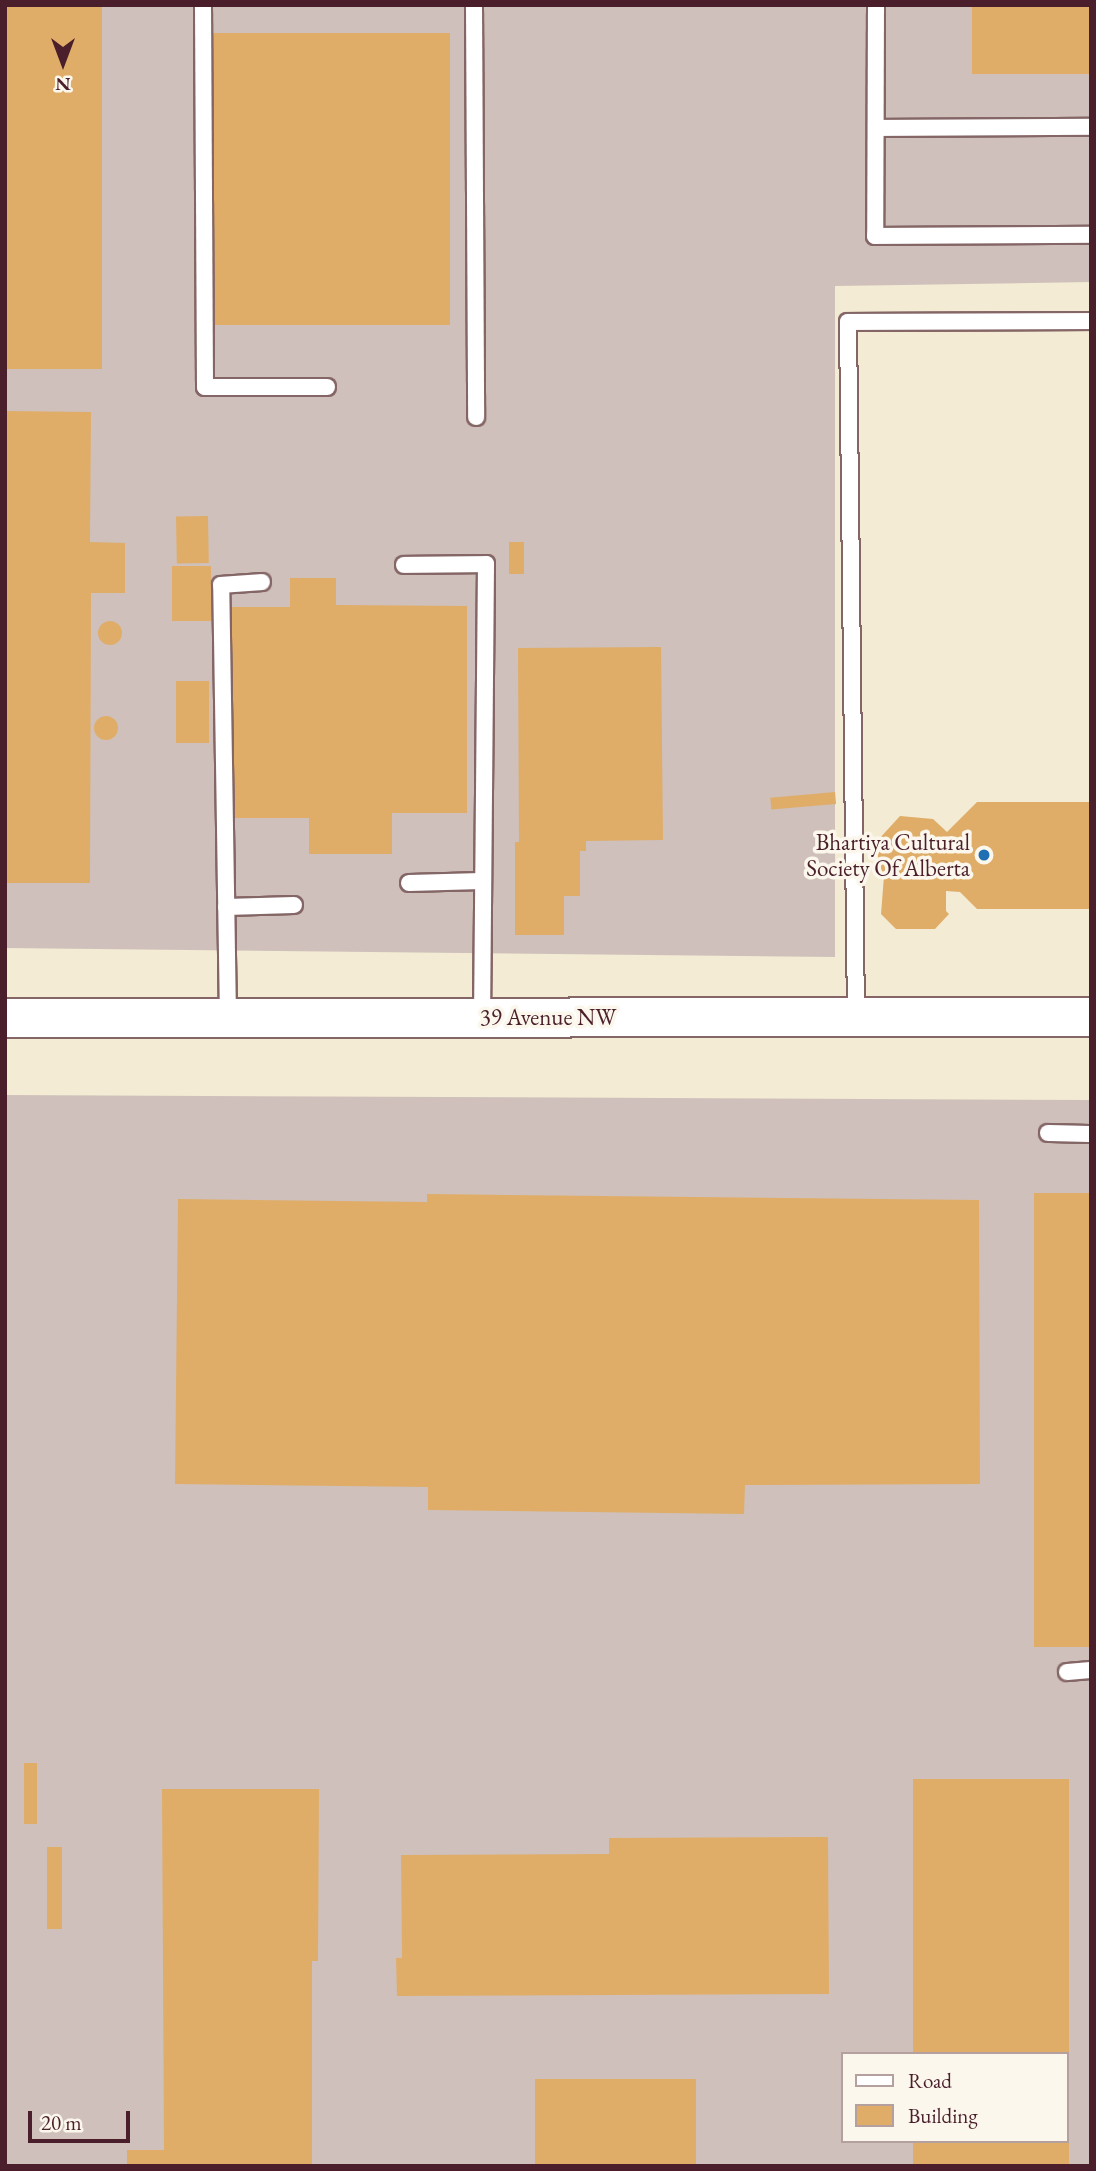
<!DOCTYPE html>
<html>
<head>
<meta charset="utf-8">
<style>
  body { margin:0 }
  #map { position:relative; width:1096px; height:2171px; overflow:hidden; background:#f3ebd3; font-family:"EB Garamond",serif }
  div>[style] { position:absolute }
  [style*='--x'] { left:calc(var(--x)*1px); top:calc(var(--y)*1px); width:calc(var(--w)*1px); rotate:calc(var(--a)*1deg) }
  .industrial>* { inset:0; background:#cfc0bb }
  .building>* { inset:0; background:#dfad68; transform-origin:0 0 }
  .round { border-radius:50% }
  .roads { filter:drop-shadow(2px 0 #856666) drop-shadow(-2px 0 #856666) drop-shadow(0 2px #856666) drop-shadow(0 -2px #856666) }
  .service>* { height:16px; margin:-8px; padding:0 8px; transform-origin:8px; border-radius:8px; background:#fff }
  .tertiary>* { height:38px; margin:-19px; padding:0 19px; transform-origin:19px; border-radius:19px; background:#fff }
  .dots>* { width:19px; height:19px; translate:-50% -50%; box-sizing:border-box; border:4px solid #fbf7ec; border-radius:50% }
  span { translate:-50% -50%; white-space:nowrap; text-align:center; line-height:1.15; -webkit-text-stroke:7px #fbf7ec; paint-order:stroke }
  .poi-label { font-size:23px; color:#4a1f2b }
  .right { translate:-100% -50%; text-align:right }
  .street-label { font-size:23px; color:#4a1f2b }
  .frame { position:absolute; inset:0; border:7px solid #4a1f2b; pointer-events:none }
  .legend { position:absolute; left:841px; top:2052px; width:228px; height:91px; box-sizing:border-box; background:#fbf7ec; border:2px solid #b4a19f; margin:0; padding:9px 12px; list-style:none; font-size:21px; color:#4a1f2b }
  .legend li { display:flex; align-items:center; gap:14px; height:35px }
  .legend b { width:35px; border:2px solid #b4a19f }
  .north { position:absolute; left:28px; top:28px; width:70px; height:70px; -webkit-text-stroke:5px #fbf7ec; paint-order:stroke; rotate:180deg; font-size:19px; font-weight:700; line-height:28px; text-align:center; color:#4a1f2b }
  .north::after { content:''; display:block; margin:auto; width:24px; height:32px; background:#4a1f2b; clip-path:polygon(50% 0,100% 100%,50% 72%,0 100%) }
  .scale { position:absolute; left:28px; top:2111px; width:102px; height:32px; box-sizing:border-box; border:4px solid #4a1f2b; border-top:0; padding-left:9px; font-size:21px; line-height:24px; white-space:nowrap; color:#4a1f2b; -webkit-text-stroke:5px #fbf7ec; paint-order:stroke }
</style>
</head>
<body>
<div id="map">
  <div class="industrial">
    <i style="clip-path:polygon(5px 5px,1091px 5px,1091px 282px,835px 286px,835px 957px,5px 948px)"></i>
    <i style="clip-path:polygon(evenodd,5px 1095px,1091px 1100px,1091px 2166px,5px 2166px,5px 1095px,842px 2054px,1066px 2054px,1066px 2141px,842px 2141px,842px 2054px)"></i>
  </div>
  <div class="building">
    <i style="left:5px;top:5px;width:97px;height:364px"></i>
    <i style="left:972px;top:5px;width:119px;height:69px"></i>
    <i style="left:450px;top:33px;width:292px;height:238px;rotate:90deg"></i>
    <i style="clip-path:polygon(5px 411px,91px 412px,90px 542px,125px 543px,125px 593px,91px 593px,90px 883px,5px 883px)"></i>
    <i style="left:208px;top:516px;width:47px;height:32px;rotate:89deg"></i>
    <i style="left:509px;top:542px;width:15px;height:32px"></i>
    <i style="left:172px;top:566px;width:39px;height:55px"></i>
    <i style="clip-path:polygon(290px 578px,336px 578px,336px 605px,467px 606px,467px 813px,392px 813px,392px 854px,309px 854px,309px 818px,230px 818px,231px 607px,290px 607px)"></i>
    <i class="round" style="left:98px;top:621px;width:24px;height:24px"></i>
    <i style="clip-path:polygon(661px 647px,663px 840px,586px 841px,586px 851px,580px 851px,580px 896px,564px 896px,564px 935px,515px 935px,515px 842px,519px 842px,518px 648px)"></i>
    <i style="left:176px;top:681px;width:33px;height:62px"></i>
    <i class="round" style="left:94px;top:716px;width:24px;height:24px"></i>
    <i style="left:835px;top:792px;width:12px;height:65px;rotate:85deg"></i>
    <i style="clip-path:polygon(977px 802px,1091px 802px,1091px 909px,977px 909px,960px 892px,946px 891px,946px 911px,949px 914px,935px 929px,896px 929px,881px 914px,884px 876px,878px 871px,878px 840px,900px 816px,933px 819px,947px 832px)"></i>
    <i style="left:1034px;top:1193px;width:57px;height:454px"></i>
    <i style="clip-path:polygon(427px 1194px,979px 1200px,980px 1484px,745px 1485px,744px 1514px,428px 1510px,428px 1487px,175px 1484px,178px 1199px,427px 1202px)"></i>
    <i style="left:24px;top:1763px;width:13px;height:61px"></i>
    <i style="clip-path:polygon(913px 1779px,1069px 1779px,1069px 2166px,913px 2166px,913px 2141px,1066px 2141px,1066px 2054px,913px 2054px)"></i>
    <i style="clip-path:polygon(162px 1789px,319px 1789px,318px 1961px,312px 1961px,312px 2166px,127px 2166px,127px 2150px,164px 2150px)"></i>
    <i style="clip-path:polygon(828px 1837px,829px 1994px,397px 1996px,396px 1958px,402px 1958px,401px 1855px,609px 1854px,609px 1838px)"></i>
    <i style="left:47px;top:1847px;width:15px;height:82px"></i>
    <i style="left:535px;top:2079px;width:161px;height:87px"></i>
  </div>
  <div class="roads">
    <div class="service">
      <i style="--x:203;--y:5;--w:382;--a:89.7"></i>
      <i style="--x:205;--y:387;--w:122;--a:0"></i>
      <i style="--x:474;--y:5;--w:412;--a:89.7"></i>
      <i style="--x:876;--y:5;--w:231;--a:90.2"></i>
      <i style="--x:875;--y:236;--w:216;--a:-0.3"></i>
      <i style="--x:876;--y:128;--w:215;--a:-0.3"></i>
      <i style="--x:404;--y:565;--w:82;--a:-0.7"></i>
      <i style="--x:486;--y:564;--w:453;--a:90.5"></i>
      <i style="--x:409;--y:883;--w:73;--a:-1.6"></i>
      <i style="--x:226;--y:907;--w:68;--a:-1.7"></i>
      <i style="--x:856;--y:1017;--w:695;--a:-90.66"></i>
      <i style="--x:848;--y:322;--w:243;--a:-0.2"></i>
      <i style="--x:228;--y:1018;--w:433;--a:-90.9"></i>
      <i style="--x:221;--y:585;--w:41;--a:-4.2"></i>
      <i style="--x:1048;--y:1133;--w:43;--a:1.3"></i>
      <i style="--x:1067;--y:1672;--w:24;--a:-5"></i>
    </div>
    <div class="tertiary">
      <i style="--x:5;--y:1018;--w:1086;--a:-0.05"></i>
    </div>
  </div>
  <div class="dots">
    <i style="left:984px;top:855px;background:#1f6fb2"></i>
  </div>
  <div class="poi-label">
    <span class="right" style="left:970px;top:855px">Bhartiya Cultural<br>Society Of Alberta</span>
  </div>
  <div class="street-label">
    <span style="left:548px;top:1017px">39 Avenue NW</span>
  </div>
  <div class="frame"></div>
  <ul class="legend">
  <li><b style="height:9px;background:#fff"></b>Road</li>
  <li><b style="height:19px;background:#dfad68"></b>Building</li>
  </ul>
  <div class="north">N</div>
  <div class="scale">20 m</div>
</div>
</body>
</html>
